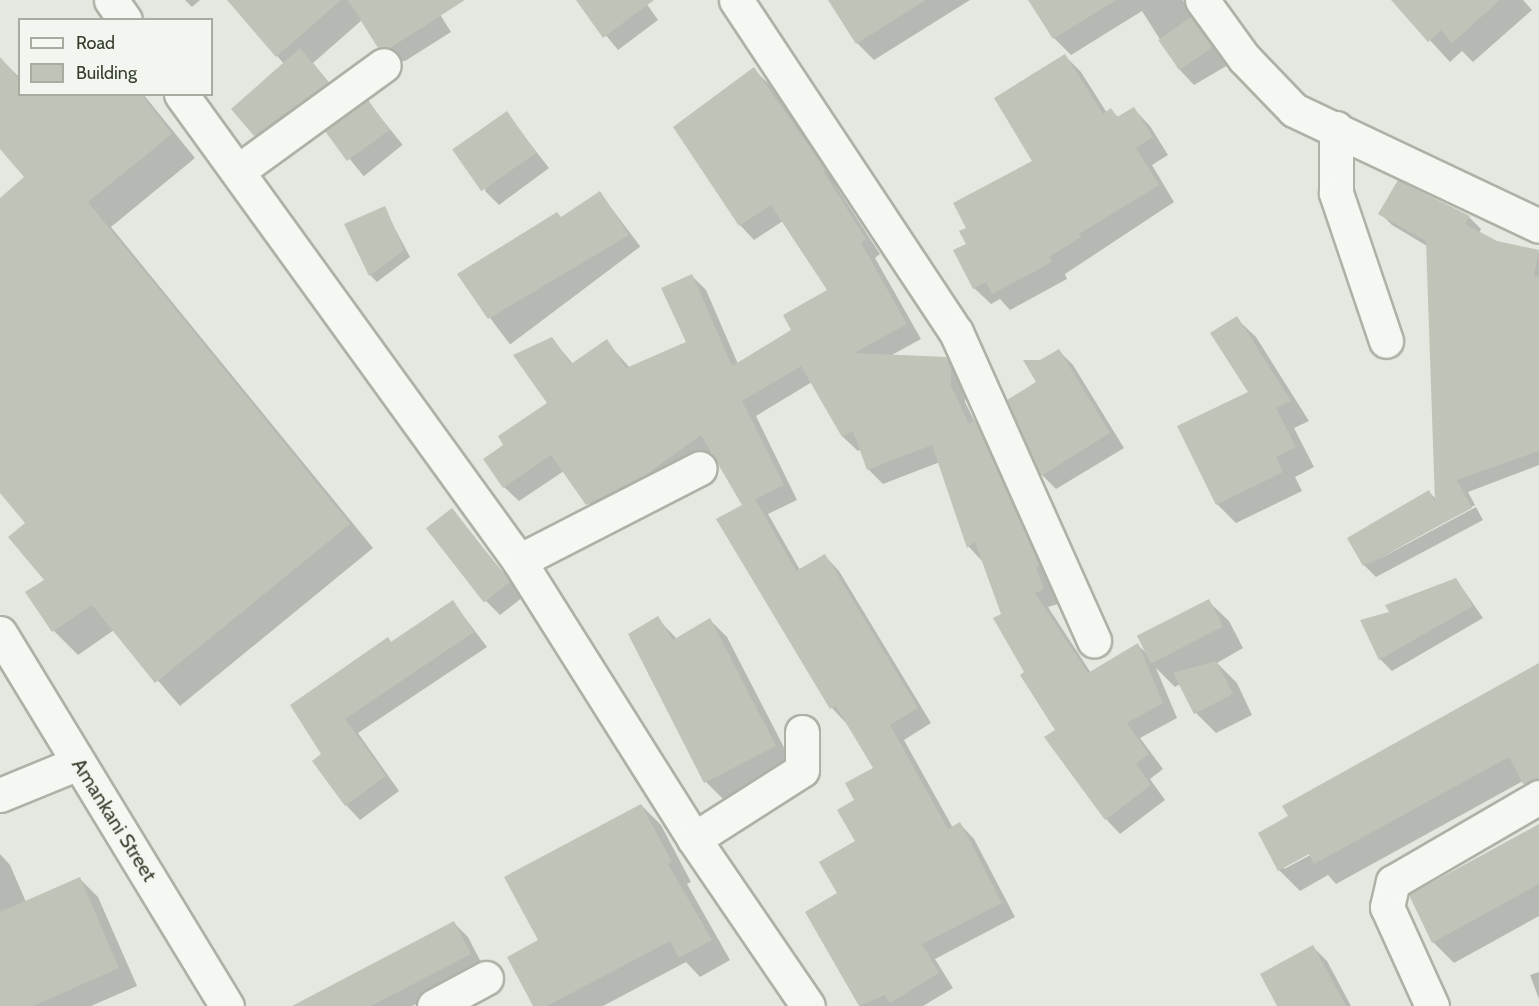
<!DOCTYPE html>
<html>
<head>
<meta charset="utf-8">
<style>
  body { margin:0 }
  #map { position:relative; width:1539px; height:1006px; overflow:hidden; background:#e4e8e0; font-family:Cabin,sans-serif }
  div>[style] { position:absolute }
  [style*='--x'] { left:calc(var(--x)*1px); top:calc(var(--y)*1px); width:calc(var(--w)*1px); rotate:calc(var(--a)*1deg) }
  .shadow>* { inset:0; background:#0003; transform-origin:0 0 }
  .building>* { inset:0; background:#bec4b8; transform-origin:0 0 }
  .roads { filter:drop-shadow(2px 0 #acb2a6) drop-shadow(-2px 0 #acb2a6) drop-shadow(0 2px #acb2a6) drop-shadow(0 -2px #acb2a6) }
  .minor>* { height:33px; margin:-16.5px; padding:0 16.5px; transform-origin:16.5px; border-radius:16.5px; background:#f5f7f3 }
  span { translate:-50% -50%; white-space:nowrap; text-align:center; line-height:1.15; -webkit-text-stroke:5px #f3f6f0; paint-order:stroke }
  .street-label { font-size:20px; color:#343e2b }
  .legend { position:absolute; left:18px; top:18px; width:195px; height:78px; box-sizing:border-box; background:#f3f6f0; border:2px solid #a7aca1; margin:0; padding:8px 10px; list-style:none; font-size:18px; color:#343e2b }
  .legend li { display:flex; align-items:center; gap:12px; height:30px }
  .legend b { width:30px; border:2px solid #a7aca1 }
</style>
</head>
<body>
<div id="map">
  <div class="shadow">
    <i style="clip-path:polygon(185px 0,200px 0,192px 7px)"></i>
    <i style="clip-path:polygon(229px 0,431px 0,451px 32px,405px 61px,394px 61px,362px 20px,313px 63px,339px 95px,267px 147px,255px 135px,284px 64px)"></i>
    <i style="clip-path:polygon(577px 0,644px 0,658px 20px,618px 50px)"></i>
    <i style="clip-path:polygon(830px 0,970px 0,874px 60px,857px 43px)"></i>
    <i style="clip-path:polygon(1030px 0,1183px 0,1228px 65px,1194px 85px,1178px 68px,1142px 11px,1071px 55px,1054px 38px)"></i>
    <i style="clip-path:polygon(1393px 0,1523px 0,1532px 10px,1473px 62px,1462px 51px,1450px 62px)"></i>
    <i style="clip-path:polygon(1065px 56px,1081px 72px,1107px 113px,1111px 110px,1119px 118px,1134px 109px,1150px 126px,1168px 155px,1152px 165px,1174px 202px,1065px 274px,1067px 279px,1010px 310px,1000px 299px,991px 304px,974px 288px,968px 229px,1035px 161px)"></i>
    <i style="clip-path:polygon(0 58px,20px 78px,20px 94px,143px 94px,195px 158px,111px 227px,373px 548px,180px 706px,114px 630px,78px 655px,54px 631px,27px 593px,46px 581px,27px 524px,0 491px,0 200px,26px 177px,0 146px)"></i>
    <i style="clip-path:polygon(753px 69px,768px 83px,839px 184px,836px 186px,880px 254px,875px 258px,921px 339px,890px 356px,946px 358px,961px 373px,965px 384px,965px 402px,975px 422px,989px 437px,1050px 582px,1058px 604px,1048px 607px,1091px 673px,1138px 645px,1147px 654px,1208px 601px,1229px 621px,1243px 648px,1217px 663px,1237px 683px,1252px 715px,1216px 733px,1196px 713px,1180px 684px,1175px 687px,1156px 668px,1177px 718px,1140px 738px,1163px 769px,1150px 779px,1165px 800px,1120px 834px,1106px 819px,1026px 673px,983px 562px,969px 547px,940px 462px,883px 484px,868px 469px,861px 449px,858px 451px,843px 437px,812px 382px,756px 416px,797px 500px,768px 514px,800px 570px,825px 556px,839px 571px,931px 723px,904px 740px,953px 828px,960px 824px,974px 839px,1015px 917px,935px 959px,953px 988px,923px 1006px,860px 1006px,807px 912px,839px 894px,857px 842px,856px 801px,875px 768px,846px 723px,832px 708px,719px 520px,744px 505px,712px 452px,659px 490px,602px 519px,564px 471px,519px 501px,504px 487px,506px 446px,549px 404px,552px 339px,573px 364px,606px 341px,630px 368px,688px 343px,692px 276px,706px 290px,738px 364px,793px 331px,829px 291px,783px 221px,754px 240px,740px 225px)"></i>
    <i style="left:368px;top:102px;width:55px;height:50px;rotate:51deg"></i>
    <i style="clip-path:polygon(506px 113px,549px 168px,499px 205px,485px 191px)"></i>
    <i style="clip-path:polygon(1398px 182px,1469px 217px,1481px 229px,1479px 233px,1497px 243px,1539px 253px,1539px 465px,1468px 492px,1475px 505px,1366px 566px,1476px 507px,1483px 520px,1376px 577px,1364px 565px,1349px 538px,1429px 492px,1437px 500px,1427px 246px,1392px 225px,1380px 213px)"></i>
    <i style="left:600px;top:193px;width:67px;height:163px;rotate:53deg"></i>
    <i style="clip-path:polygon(384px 208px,410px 257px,377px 282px,370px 275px)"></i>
    <i style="clip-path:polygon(1236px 318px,1256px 337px,1309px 421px,1294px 428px,1314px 467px,1295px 477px,1302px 491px,1236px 523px,1217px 504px,1250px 392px)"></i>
    <i style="clip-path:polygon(1059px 351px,1073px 365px,1124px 448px,1056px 489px,1042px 475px,1038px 383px,1041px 362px)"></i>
    <i style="clip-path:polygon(452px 510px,523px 597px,500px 615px,486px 601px)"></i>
    <i style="clip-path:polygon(1456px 579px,1483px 618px,1392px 671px,1380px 659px,1363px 621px,1391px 613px)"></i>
    <i style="clip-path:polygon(453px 602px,487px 647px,358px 733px,399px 791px,360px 820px,346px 805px,323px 754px,292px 706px)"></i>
    <i style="clip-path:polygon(657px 618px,677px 639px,710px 620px,727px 637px,792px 763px,723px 799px,706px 782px)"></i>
    <i style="clip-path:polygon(evenodd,1539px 666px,1539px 798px,1523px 781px,1336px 884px,1328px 875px,1300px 891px,1279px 870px,1260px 834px,1290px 817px,1284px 807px,1539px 666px,1314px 849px,1316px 852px,1284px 869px,1284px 866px,1314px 849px)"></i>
    <i style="clip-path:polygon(641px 805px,661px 825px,691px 882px,687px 884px,730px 960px,700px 977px,686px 962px,603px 1006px,534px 1006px)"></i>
    <i style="clip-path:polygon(1539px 826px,1539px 916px,1454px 963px,1433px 942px,1410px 896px)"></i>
    <i style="clip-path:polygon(0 854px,10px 865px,26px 902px,80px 879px,98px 897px,137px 986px,91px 1006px,0 1006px)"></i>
    <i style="clip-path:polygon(454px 923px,468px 937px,484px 968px,412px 1006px,344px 1006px)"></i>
    <i style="clip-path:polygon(1313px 947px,1327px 961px,1351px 1006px,1279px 1006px)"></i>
    <i style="clip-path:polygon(1539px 972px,1539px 999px,1530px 975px)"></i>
  </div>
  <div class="building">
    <i style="clip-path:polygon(227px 0,341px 0,276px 57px)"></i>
    <i style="clip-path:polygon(348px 0,465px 0,390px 48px,378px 48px)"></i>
    <i style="clip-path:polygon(576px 0,654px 0,603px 38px)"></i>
    <i style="clip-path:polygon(828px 0,926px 0,856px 44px)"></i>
    <i style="clip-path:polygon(1028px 0,1116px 0,1053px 39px)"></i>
    <i style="clip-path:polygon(1391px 0,1500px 0,1452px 43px,1441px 30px,1428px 42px)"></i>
    <i style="left:1191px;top:17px;width:37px;height:40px;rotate:55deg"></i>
    <i style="clip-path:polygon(300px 48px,328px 83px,254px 136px,231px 109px)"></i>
    <i style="clip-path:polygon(1065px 54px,1103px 114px,1111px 108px,1117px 117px,1134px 107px,1153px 137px,1136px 148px,1159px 185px,1079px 234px,1081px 237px,1049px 257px,1052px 262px,992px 294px,986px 282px,973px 289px,953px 250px,966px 244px,959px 231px,966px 228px,953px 203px,1032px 161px,994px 98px)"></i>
    <i style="clip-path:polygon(0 57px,20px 80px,20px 94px,141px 94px,172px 134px,88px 202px,350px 524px,155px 683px,92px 605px,52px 632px,25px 592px,44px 580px,8px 537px,25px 523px,0 493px,0 198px,24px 177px,0 149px)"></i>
    <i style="clip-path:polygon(754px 67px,825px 169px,823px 171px,866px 239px,861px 243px,907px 324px,854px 353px,946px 357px,951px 368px,951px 386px,969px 424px,975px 420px,1040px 566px,1036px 567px,1044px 589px,1035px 593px,1088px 673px,1138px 643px,1163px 703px,1127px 723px,1149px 754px,1136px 764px,1151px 785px,1105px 820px,1044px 737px,1055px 730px,1020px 675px,1024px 672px,993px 618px,1001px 614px,975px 542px,967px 548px,932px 445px,867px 470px,853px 431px,842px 437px,801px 366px,742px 401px,784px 485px,755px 499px,796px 571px,825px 554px,918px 708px,890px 725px,948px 829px,960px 822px,1002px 903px,922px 944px,939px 973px,890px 1003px,884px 995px,859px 1006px,805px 912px,837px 893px,819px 862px,855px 841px,837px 810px,854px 800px,845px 783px,873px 768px,836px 706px,830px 709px,716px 519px,742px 505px,701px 435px,644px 476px,586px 505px,551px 455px,503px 488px,483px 459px,503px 445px,498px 436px,547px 403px,513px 355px,552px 337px,571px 364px,607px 339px,626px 368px,686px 342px,661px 288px,692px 274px,732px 366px,791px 330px,783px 315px,827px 290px,771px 205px,739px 226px,673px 127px)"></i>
    <i style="left:368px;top:100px;width:37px;height:53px;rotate:54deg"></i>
    <i style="left:507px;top:111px;width:51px;height:67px;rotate:55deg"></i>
    <i style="clip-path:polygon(1398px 180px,1470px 216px,1465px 224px,1497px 241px,1539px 250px,1534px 276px,1539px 277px,1539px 451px,1457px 480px,1472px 508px,1363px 566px,1347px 538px,1429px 490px,1435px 502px,1426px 241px,1378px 214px)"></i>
    <i style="clip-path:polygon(600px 191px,629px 235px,488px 319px,457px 274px,557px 212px,561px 217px)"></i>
    <i style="clip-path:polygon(385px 206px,404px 250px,369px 276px,344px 224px)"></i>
    <i style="clip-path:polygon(1237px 316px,1291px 401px,1276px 408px,1296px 447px,1276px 457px,1283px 472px,1216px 505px,1177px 426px,1248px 392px,1210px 333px)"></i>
    <i style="clip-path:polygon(1059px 349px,1110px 433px,1041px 476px,1007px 400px,1036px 382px,1023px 360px,1040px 360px)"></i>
    <i style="left:452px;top:508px;width:94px;height:33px;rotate:52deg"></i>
    <i style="clip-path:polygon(1456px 578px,1473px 606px,1379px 660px,1360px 620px,1389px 612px,1385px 605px)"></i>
    <i style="left:1209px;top:599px;width:31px;height:81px;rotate:63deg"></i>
    <i style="clip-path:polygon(453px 600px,474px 632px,345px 719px,386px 776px,345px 806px,312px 761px,321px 754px,290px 705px,388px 637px,391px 642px)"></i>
    <i style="clip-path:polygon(658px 616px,673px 640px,710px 618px,776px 746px,704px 783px,628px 634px)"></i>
    <i style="clip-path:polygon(1216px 661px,1233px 694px,1194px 714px,1173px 673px)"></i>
    <i style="clip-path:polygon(1539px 663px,1539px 778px,1523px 784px,1509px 757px,1314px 864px,1309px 854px,1278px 871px,1258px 833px,1288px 816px,1282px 806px)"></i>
    <i style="clip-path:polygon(641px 804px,672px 862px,668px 864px,712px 940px,679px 958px,670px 941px,547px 1006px,533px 1006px,507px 957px,538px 940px,504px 877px)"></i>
    <i style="clip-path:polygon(1539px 824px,1539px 884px,1432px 943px,1409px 895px)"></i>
    <i style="clip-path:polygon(80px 877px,119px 968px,33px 1006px,0 1006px,0 912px)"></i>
    <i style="clip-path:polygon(454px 921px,471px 954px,371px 1006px,292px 1006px)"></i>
    <i style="clip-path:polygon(1313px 945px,1346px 1006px,1277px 1006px,1260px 974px)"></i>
  </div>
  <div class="roads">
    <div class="minor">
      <i style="--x:111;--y:0;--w:24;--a:55"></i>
      <i style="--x:736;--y:0;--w:398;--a:56.5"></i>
      <i style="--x:956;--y:332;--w:338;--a:65.9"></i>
      <i style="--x:1202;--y:0;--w:72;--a:54.1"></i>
      <i style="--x:1244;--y:58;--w:72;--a:46.1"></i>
      <i style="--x:1294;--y:110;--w:271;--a:25.3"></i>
      <i style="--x:181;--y:94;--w:576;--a:54.1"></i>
      <i style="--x:519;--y:561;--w:328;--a:57.8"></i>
      <i style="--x:694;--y:839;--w:202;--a:55.7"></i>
      <i style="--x:1336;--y:128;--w:65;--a:90"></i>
      <i style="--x:1336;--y:193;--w:156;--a:71.3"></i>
      <i style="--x:238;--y:171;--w:180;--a:-36"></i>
      <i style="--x:519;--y:561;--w:203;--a:-27.2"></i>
      <i style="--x:0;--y:633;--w:437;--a:58.7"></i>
      <i style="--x:0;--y:795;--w:84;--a:-22.3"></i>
      <i style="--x:694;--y:839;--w:128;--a:-32.6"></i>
      <i style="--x:802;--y:770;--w:38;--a:-90"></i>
      <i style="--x:434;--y:1006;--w:59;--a:-28.3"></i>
      <i style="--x:1432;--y:1006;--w:109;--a:-114.4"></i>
      <i style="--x:1387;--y:907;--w:26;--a:-77"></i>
      <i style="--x:1393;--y:882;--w:169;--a:-30.2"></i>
    </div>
  </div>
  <div class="street-label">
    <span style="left:114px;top:820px;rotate:58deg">Amankani Street</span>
  </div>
  <ul class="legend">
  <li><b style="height:8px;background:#f5f7f3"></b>Road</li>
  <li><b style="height:16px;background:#bec4b8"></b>Building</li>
  </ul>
</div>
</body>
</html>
